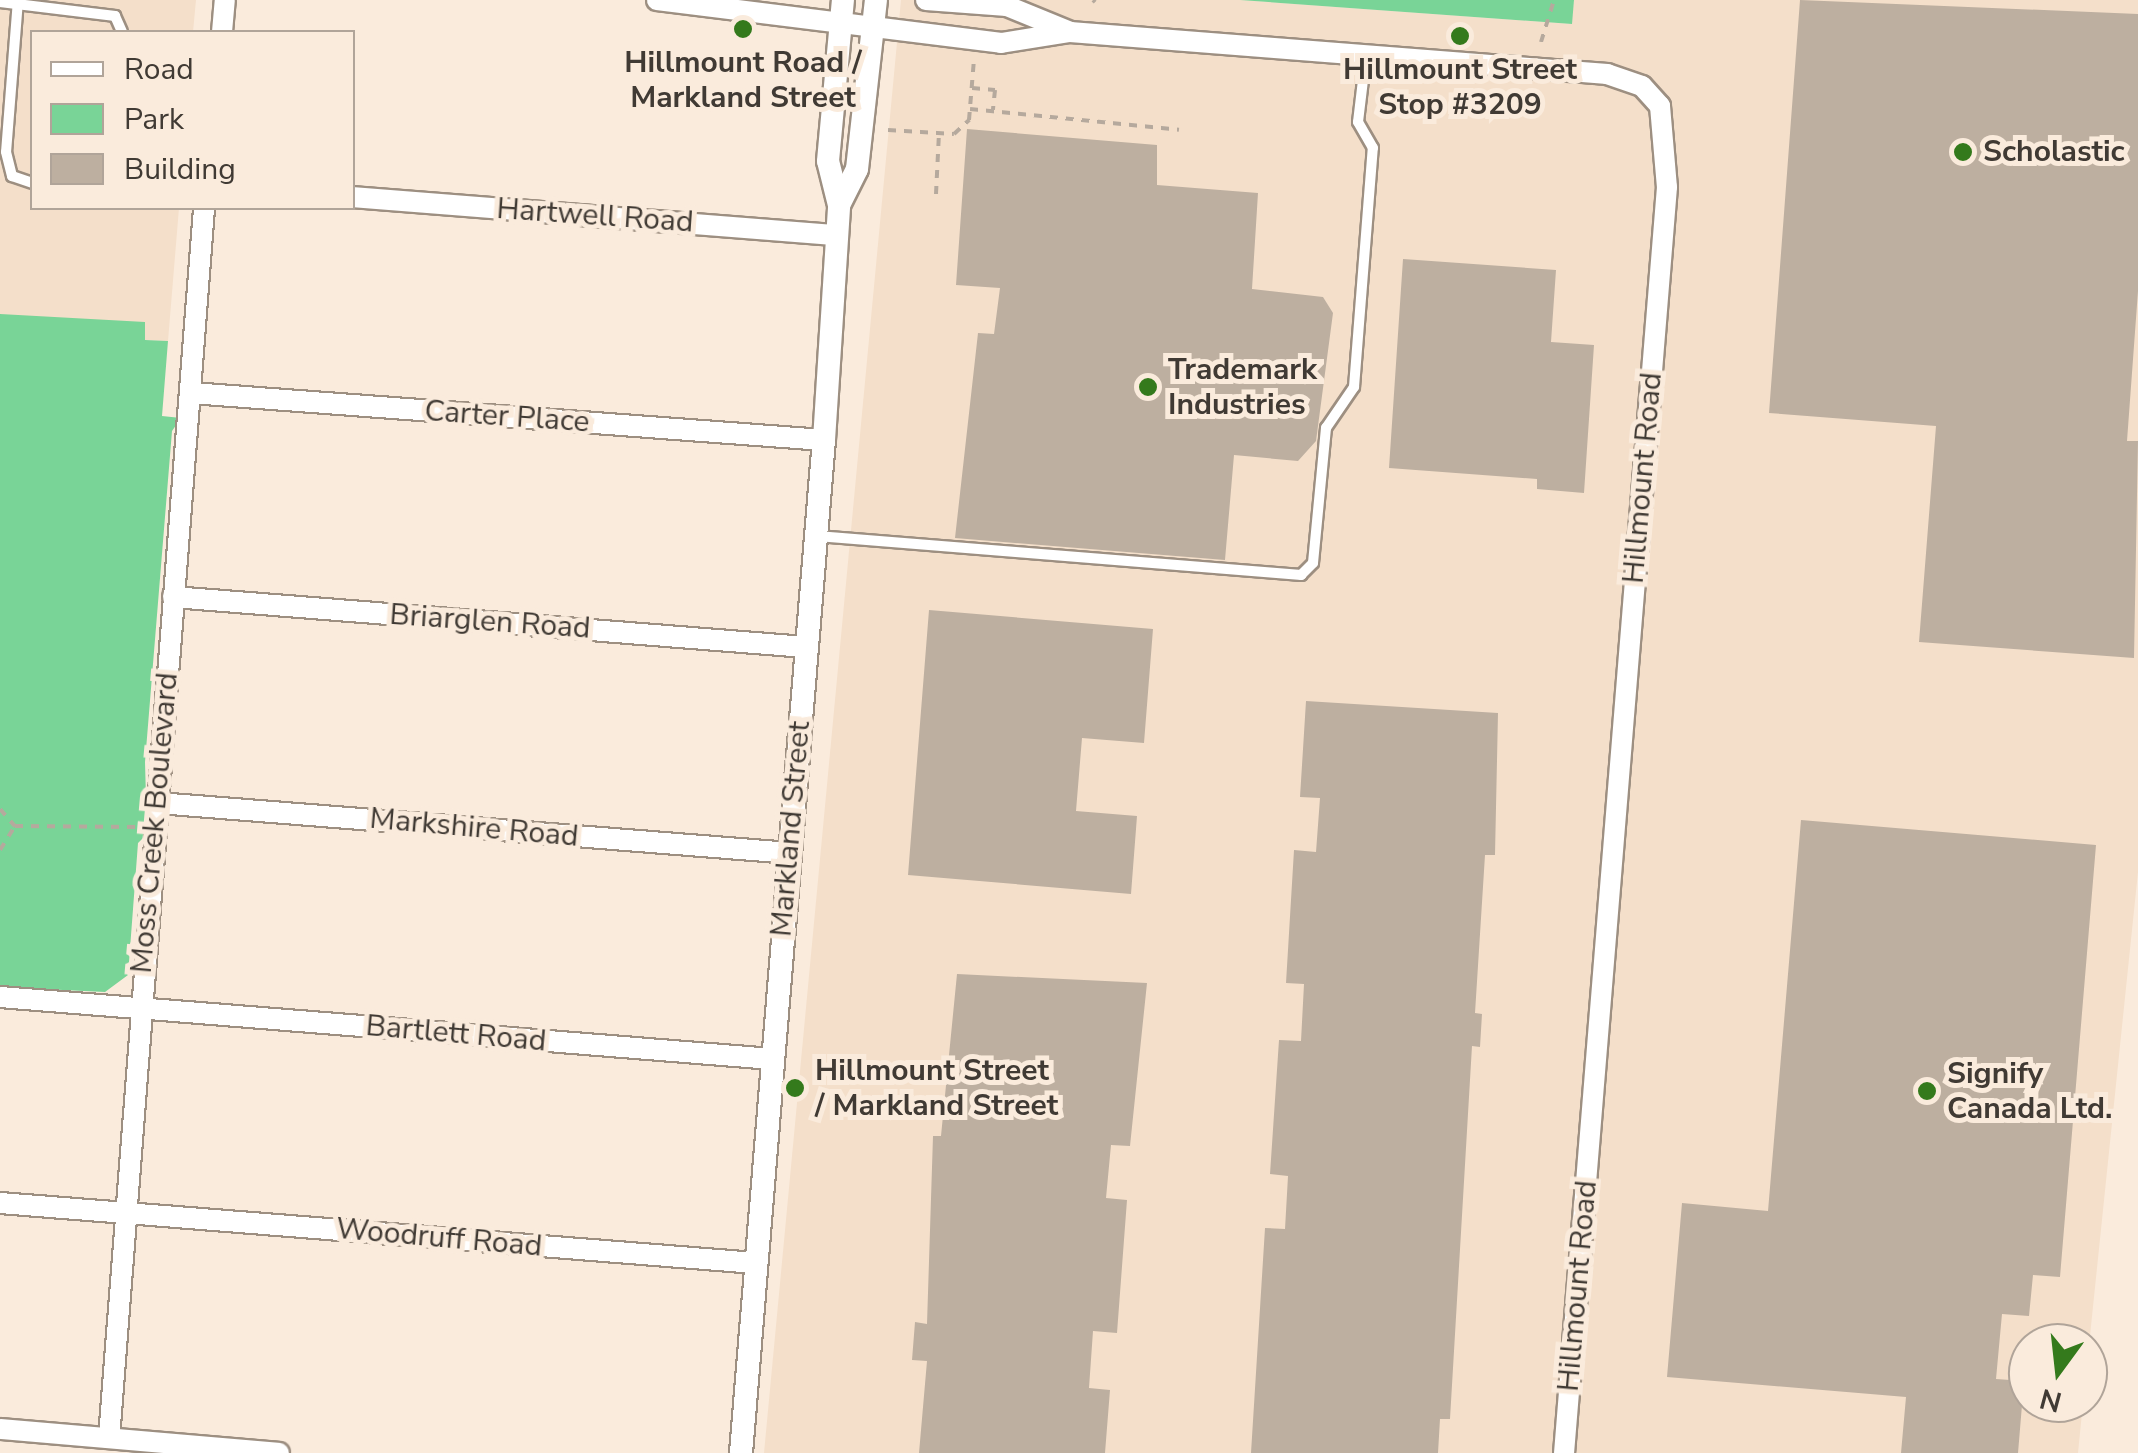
<!DOCTYPE html>
<html>
<head>
<meta charset="utf-8">
<style>
  body { margin:0 }
  #map { position:relative; width:2138px; height:1453px; overflow:hidden; background:#faebdc; font-family:"Nunito Sans",sans-serif }
  div>[style] { position:absolute }
  [style*='--x'] { left:calc(var(--x)*1px); top:calc(var(--y)*1px); width:calc(var(--w)*1px); rotate:calc(var(--a)*1deg) }
  .built>* { inset:0; background:#f4dfca }
  .green>* { inset:0; background:#79d497 }
  .building>* { inset:0; background:#bdafa0 }
  .path>* { height:4px; margin-top:-2px; transform-origin:0; background:repeating-linear-gradient(90deg,#b5a99d 0 8px,transparent 0 16px) }
  .roads { filter:drop-shadow(2px 0 #9d8f81) drop-shadow(-2px 0 #9d8f81) drop-shadow(0 2px #9d8f81) drop-shadow(0 -2px #9d8f81) }
  .service>* { height:10px; margin:-5px; padding:0 5px; transform-origin:5px; border-radius:5px; background:#fff }
  .minor>* { height:20px; margin:-10px; padding:0 10px; transform-origin:10px; border-radius:10px; background:#fff }
  .tertiary>* { height:22px; margin:-11px; padding:0 11px; transform-origin:11px; border-radius:11px; background:#fff }
  .dots>* { width:28px; height:28px; translate:-50% -50%; box-sizing:border-box; border:5px solid #faebdc; border-radius:50% }
  span { translate:-50% -50%; white-space:nowrap; text-align:center; line-height:1.15; -webkit-text-stroke:10px #faebdc; paint-order:stroke }
  .poi-label { font-size:30px; color:#403a34; font-weight:700 }
  .left { translate:0 -50%; text-align:left }
  .street-label { font-size:30px; color:#403a34 }
  .legend { position:absolute; left:30px; top:30px; width:325px; height:180px; box-sizing:border-box; background:#faebdc; border:2px solid #b0a499; margin:0; padding:12px 18px; list-style:none; font-size:30px; color:#403a34 }
  .legend li { display:flex; align-items:center; gap:20px; height:50px }
  .legend b { width:50px; border:2px solid #b0a499 }
  .north { position:absolute; left:2008px; top:1323px; width:100px; height:100px; box-sizing:border-box; background:#faebdc; border:2px solid #b0a499; border-radius:50%; rotate:195deg; font-size:28px; font-weight:700; line-height:40px; text-align:center; color:#403a34 }
  .north::after { content:''; display:block; margin:auto; width:35px; height:45px; background:#347a1c; clip-path:polygon(50% 0,100% 100%,50% 72%,0 100%) }
</style>
</head>
<body>
<div id="map">
  <div class="built">
    <i style="clip-path:polygon(0 0,196px 0,193px 32px,32px 32px,32px 208px,179px 208px,168px 341px,0 334px)"></i>
    <i style="clip-path:polygon(901px 0,1240px 0,1571px 24px,1574px 0,2138px 0,2138px 872px,2088px 1355px,2088px 1343px,2028px 1343px,2028px 1403px,2083px 1403px,2078px 1453px,764px 1453px)"></i>
  </div>
  <div class="green">
    <i style="clip-path:polygon(1240px 0,1574px 0,1572px 24px)"></i>
    <i style="clip-path:polygon(0 314px,145px 322px,145px 340px,168px 341px,162px 416px,181px 418px,172px 431px,145px 762px,147px 834px,138px 843px,128px 975px,105px 992px,0 987px)"></i>
  </div>
  <div class="building">
    <i style="clip-path:polygon(1800px 0,2138px 14px,2138px 291px,2127px 441px,2138px 441px,2134px 658px,1919px 642px,1936px 426px,1769px 413px)"></i>
    <i style="clip-path:polygon(967px 129px,1157px 145px,1157px 185px,1258px 193px,1252px 289px,1323px 297px,1333px 313px,1316px 441px,1298px 461px,1234px 455px,1225px 560px,955px 538px,978px 333px,994px 334px,1000px 288px,956px 285px)"></i>
    <i style="clip-path:polygon(1403px 259px,1556px 270px,1551px 342px,1594px 345px,1584px 493px,1537px 489px,1537px 479px,1389px 468px)"></i>
    <i style="clip-path:polygon(929px 610px,1153px 629px,1144px 743px,1082px 738px,1076px 811px,1137px 816px,1131px 894px,908px 875px)"></i>
    <i style="clip-path:polygon(1306px 701px,1498px 713px,1495px 855px,1485px 855px,1475px 1013px,1482px 1014px,1480px 1047px,1472px 1046px,1450px 1419px,1440px 1419px,1438px 1453px,1251px 1453px,1265px 1228px,1285px 1229px,1288px 1176px,1270px 1174px,1279px 1040px,1301px 1041px,1304px 984px,1286px 983px,1294px 850px,1316px 852px,1320px 798px,1300px 797px)"></i>
    <i style="clip-path:polygon(1801px 820px,2096px 845px,2060px 1277px,2033px 1275px,2029px 1316px,2002px 1314px,1996px 1379px,2024px 1381px,2018px 1453px,1901px 1453px,1906px 1397px,1667px 1377px,1682px 1203px,1768px 1211px)"></i>
    <i style="clip-path:polygon(957px 974px,1147px 983px,1130px 1146px,1111px 1145px,1106px 1198px,1127px 1200px,1117px 1333px,1093px 1331px,1089px 1388px,1110px 1390px,1105px 1453px,919px 1453px,927px 1361px,912px 1360px,915px 1322px,927px 1324px,933px 1136px,941px 1136px)"></i>
  </div>
  <div class="path">
    <i style="--x:1093;--y:0;--w:3;--a:45"></i>
    <i style="--x:1541;--y:42;--w:44;--a:-72.8"></i>
    <i style="--x:972;--y:88;--w:23;--a:5"></i>
    <i style="--x:995;--y:90;--w:20;--a:96"></i>
    <i style="--x:970;--y:109;--w:210;--a:5.7"></i>
    <i style="--x:888;--y:130;--w:66;--a:3.5"></i>
    <i style="--x:954;--y:134;--w:21;--a:-43"></i>
    <i style="--x:969;--y:120;--w:61;--a:-85.3"></i>
    <i style="--x:936;--y:194;--w:61;--a:-87.2"></i>
    <i style="--x:0;--y:809;--w:23;--a:49"></i>
    <i style="--x:15;--y:826;--w:123;--a:0.5"></i>
    <i style="--x:0;--y:850;--w:28;--a:-58"></i>
  </div>
  <div class="roads">
    <div class="service">
      <i style="--x:18;--y:0;--w:152;--a:94.5"></i>
      <i style="--x:6;--y:152;--w:25;--a:76"></i>
      <i style="--x:12;--y:176;--w:21;--a:19"></i>
      <i style="--x:0;--y:2;--w:116;--a:6.9"></i>
      <i style="--x:115;--y:16;--w:17;--a:66"></i>
      <i style="--x:817;--y:536;--w:486;--a:4.6"></i>
      <i style="--x:1301;--y:575;--w:17;--a:-45"></i>
      <i style="--x:1313;--y:563;--w:136;--a:-84.5"></i>
      <i style="--x:1326;--y:428;--w:50;--a:-55.7"></i>
      <i style="--x:1354;--y:387;--w:240;--a:-85.5"></i>
      <i style="--x:1373;--y:148;--w:30;--a:-120"></i>
      <i style="--x:1358;--y:122;--w:67;--a:-83.2"></i>
    </div>
    <div class="minor">
      <i style="--x:657;--y:0;--w:347;--a:7.1"></i>
      <i style="--x:1001;--y:43;--w:70;--a:-9.1"></i>
      <i style="--x:1070;--y:32;--w:539;--a:4.47"></i>
      <i style="--x:1607;--y:74;--w:37;--a:19"></i>
      <i style="--x:1642;--y:86;--w:27;--a:48"></i>
      <i style="--x:1660;--y:106;--w:81;--a:85.1"></i>
      <i style="--x:1667;--y:187;--w:1270;--a:94.65"></i>
      <i style="--x:926;--y:0;--w:81;--a:4.2"></i>
      <i style="--x:1007;--y:6;--w:66;--a:22.3"></i>
      <i style="--x:222;--y:32;--w:32;--a:-85"></i>
      <i style="--x:352;--y:197;--w:486;--a:4.5"></i>
      <i style="--x:191;--y:393;--w:635;--a:4.25"></i>
      <i style="--x:173;--y:597;--w:635;--a:4.52"></i>
      <i style="--x:158;--y:803;--w:634;--a:4.52"></i>
      <i style="--x:0;--y:997;--w:775;--a:4.59"></i>
      <i style="--x:0;--y:1203;--w:758;--a:4.54"></i>
      <i style="--x:0;--y:1429;--w:280;--a:4.9"></i>
      <i style="--x:109;--y:1438;--w:1234;--a:-85.58"></i>
    </div>
    <div class="tertiary">
      <i style="--x:839;--y:205;--w:40;--a:-63.4"></i>
      <i style="--x:857;--y:169;--w:170;--a:-83.6"></i>
      <i style="--x:741;--y:1453;--w:1016;--a:-85.32"></i>
      <i style="--x:824;--y:440;--w:235;--a:-86.3"></i>
      <i style="--x:839;--y:205;--w:45;--a:-104"></i>
      <i style="--x:828;--y:161;--w:162;--a:-84.7"></i>
    </div>
  </div>
  <div class="dots">
    <i style="left:743px;top:29px;background:#347a1c"></i>
    <i style="left:1460px;top:36px;background:#347a1c"></i>
    <i style="left:1963px;top:152px;background:#347a1c"></i>
    <i style="left:1148px;top:387px;background:#347a1c"></i>
    <i style="left:795px;top:1088px;background:#347a1c"></i>
    <i style="left:1927px;top:1091px;background:#347a1c"></i>
  </div>
  <div class="poi-label">
    <span style="left:743px;top:80px">Hillmount Road /<br>Markland Street</span>
    <span style="left:1460px;top:87px">Hillmount Street<br>Stop #3209</span>
    <span class="left" style="left:1983px;top:152px">Scholastic</span>
    <span class="left" style="left:1168px;top:387px">Trademark<br>Industries</span>
    <span class="left" style="left:815px;top:1088px">Hillmount Street<br>/ Markland Street</span>
    <span class="left" style="left:1947px;top:1091px">Signify<br>Canada Ltd.</span>
  </div>
  <div class="street-label">
    <span style="left:595px;top:216px;rotate:4deg">Hartwell Road</span>
    <span style="left:507px;top:417px;rotate:4deg">Carter Place</span>
    <span style="left:1643px;top:478px;rotate:-85deg">Hillmount Road</span>
    <span style="left:490px;top:622px;rotate:4deg">Briarglen Road</span>
    <span style="left:155px;top:823px;rotate:-85deg">Moss Creek Boulevard</span>
    <span style="left:474px;top:828px;rotate:5deg">Markshire Road</span>
    <span style="left:791px;top:829px;rotate:-85deg">Markland Street</span>
    <span style="left:456px;top:1034px;rotate:5deg">Bartlett Road</span>
    <span style="left:439px;top:1238px;rotate:5deg">Woodruff Road</span>
    <span style="left:1578px;top:1286px;rotate:-85deg">Hillmount Road</span>
  </div>
  <ul class="legend">
  <li><b style="height:12px;background:#fff"></b>Road</li>
  <li><b style="height:28px;background:#79d497"></b>Park</li>
  <li><b style="height:28px;background:#bdafa0"></b>Building</li>
  </ul>
  <div class="north">N</div>
</div>
</body>
</html>
